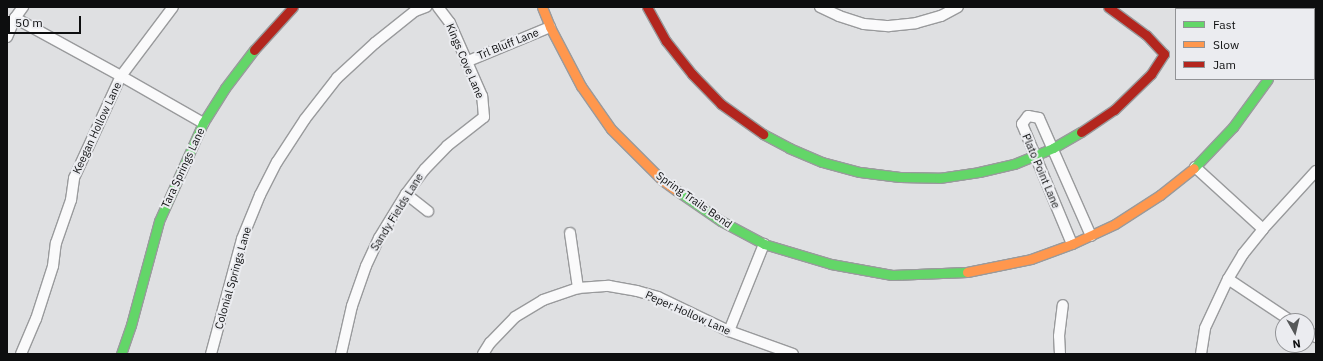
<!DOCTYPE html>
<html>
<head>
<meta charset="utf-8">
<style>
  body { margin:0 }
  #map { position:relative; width:1323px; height:361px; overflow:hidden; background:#dfe0e2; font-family:"IBM Plex Sans",sans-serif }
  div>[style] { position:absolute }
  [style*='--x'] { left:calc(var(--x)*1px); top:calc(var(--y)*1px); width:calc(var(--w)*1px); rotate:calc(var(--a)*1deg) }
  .green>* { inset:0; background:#c0d0c0; transform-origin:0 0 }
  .roads { filter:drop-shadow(1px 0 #999a9c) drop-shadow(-1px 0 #999a9c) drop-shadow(0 1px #999a9c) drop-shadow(0 -1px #999a9c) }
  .street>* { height:10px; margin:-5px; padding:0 5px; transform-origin:5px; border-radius:5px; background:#fafafb }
  .fast>* { height:9px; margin:-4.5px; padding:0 4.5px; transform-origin:4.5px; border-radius:4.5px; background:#63d668 }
  .slow>* { height:9px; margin:-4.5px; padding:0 4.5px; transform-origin:4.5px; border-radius:4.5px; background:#ff974d }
  .jam>* { height:9px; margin:-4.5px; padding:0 4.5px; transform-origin:4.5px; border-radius:4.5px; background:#b3261e }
  span { translate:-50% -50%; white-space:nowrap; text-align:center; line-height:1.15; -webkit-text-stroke:4px #ebecf0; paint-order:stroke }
  .street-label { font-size:11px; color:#0d0e0f }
  .frame { position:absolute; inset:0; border:8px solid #0d0e0f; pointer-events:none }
  .legend { position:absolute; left:1175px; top:8px; width:140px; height:72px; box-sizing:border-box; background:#ebecf0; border:1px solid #929396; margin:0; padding:5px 7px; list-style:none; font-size:12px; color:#0d0e0f }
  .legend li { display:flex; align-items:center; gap:8px; height:20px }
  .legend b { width:20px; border:1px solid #929396 }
  .north { position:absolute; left:1275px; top:313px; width:40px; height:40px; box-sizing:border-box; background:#ebecf0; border:1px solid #929396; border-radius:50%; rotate:172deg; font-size:11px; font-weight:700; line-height:16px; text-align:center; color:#0d0e0f }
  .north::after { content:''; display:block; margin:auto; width:14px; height:18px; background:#565859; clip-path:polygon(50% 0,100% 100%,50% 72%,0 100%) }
  .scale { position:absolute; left:8px; top:16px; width:73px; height:18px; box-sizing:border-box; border:2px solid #0d0e0f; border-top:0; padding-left:5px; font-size:12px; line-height:14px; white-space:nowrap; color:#0d0e0f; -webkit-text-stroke:3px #ebecf0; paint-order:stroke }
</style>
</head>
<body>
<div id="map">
  <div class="green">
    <i style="left:1233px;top:7px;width:80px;height:3px"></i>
  </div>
  <div class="roads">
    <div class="street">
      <i style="--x:820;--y:7;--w:21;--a:25"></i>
      <i style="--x:839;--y:16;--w:26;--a:18"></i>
      <i style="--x:864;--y:24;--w:25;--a:5"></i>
      <i style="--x:889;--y:26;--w:27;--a:-6"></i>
      <i style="--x:916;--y:23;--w:26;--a:-16"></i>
      <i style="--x:941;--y:16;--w:19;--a:-28"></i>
      <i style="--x:15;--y:18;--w:121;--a:28.7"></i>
      <i style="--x:121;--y:76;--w:95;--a:29.8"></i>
      <i style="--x:7;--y:37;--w:21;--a:-67"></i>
      <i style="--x:15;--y:18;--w:14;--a:-54"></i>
      <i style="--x:466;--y:62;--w:91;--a:-22.6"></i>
      <i style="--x:1195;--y:167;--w:92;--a:42.4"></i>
      <i style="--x:406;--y:194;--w:28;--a:38"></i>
      <i style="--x:570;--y:233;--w:56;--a:81.7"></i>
      <i style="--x:1072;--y:244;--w:130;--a:-112.6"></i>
      <i style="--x:1022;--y:124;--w:10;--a:-53"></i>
      <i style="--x:1028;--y:116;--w:11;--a:10"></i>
      <i style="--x:1039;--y:118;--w:129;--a:66.2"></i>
      <i style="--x:1228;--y:279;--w:76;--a:33.7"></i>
      <i style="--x:729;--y:331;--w:94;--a:-68.1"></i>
      <i style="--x:1307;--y:331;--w:11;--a:34"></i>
      <i style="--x:21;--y:354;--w:38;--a:-67"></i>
      <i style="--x:36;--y:319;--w:56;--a:-72.2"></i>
      <i style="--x:53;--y:266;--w:23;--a:-83"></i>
      <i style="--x:56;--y:243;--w:46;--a:-70.8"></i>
      <i style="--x:71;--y:200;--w:22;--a:-82"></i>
      <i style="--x:74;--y:178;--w:112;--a:-65.3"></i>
      <i style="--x:121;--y:76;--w:86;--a:-53"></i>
      <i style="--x:211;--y:354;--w:119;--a:-74.9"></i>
      <i style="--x:242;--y:239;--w:48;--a:-67.8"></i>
      <i style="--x:260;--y:195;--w:37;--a:-63"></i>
      <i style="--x:277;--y:162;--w:51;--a:-56.9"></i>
      <i style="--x:305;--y:119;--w:52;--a:-52"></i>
      <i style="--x:337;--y:78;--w:52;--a:-42.6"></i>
      <i style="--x:375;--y:43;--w:51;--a:-38.7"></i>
      <i style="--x:415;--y:11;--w:12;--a:-20"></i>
      <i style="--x:341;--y:354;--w:49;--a:-77.1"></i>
      <i style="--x:352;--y:306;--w:42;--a:-70.7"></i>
      <i style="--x:366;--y:266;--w:31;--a:-65"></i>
      <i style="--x:379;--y:238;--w:52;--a:-58.5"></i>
      <i style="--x:406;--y:194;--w:31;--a:-53"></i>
      <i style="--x:425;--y:169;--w:32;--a:-46"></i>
      <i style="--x:447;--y:146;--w:47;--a:-38.1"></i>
      <i style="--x:484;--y:117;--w:21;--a:-95"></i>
      <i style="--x:482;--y:96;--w:80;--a:-113.7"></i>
      <i style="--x:450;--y:23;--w:20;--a:-127"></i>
      <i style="--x:483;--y:354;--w:13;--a:-58"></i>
      <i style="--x:490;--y:343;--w:36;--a:-46"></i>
      <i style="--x:515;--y:317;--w:33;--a:-31"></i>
      <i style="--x:543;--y:300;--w:37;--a:-19"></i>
      <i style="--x:578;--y:288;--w:31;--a:-4"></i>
      <i style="--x:609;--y:286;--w:28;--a:10"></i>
      <i style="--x:637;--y:291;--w:22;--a:16"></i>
      <i style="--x:658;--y:297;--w:79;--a:25.6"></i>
      <i style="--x:729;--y:331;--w:68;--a:19.8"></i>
      <i style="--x:1060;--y:354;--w:18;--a:-93"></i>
      <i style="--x:1059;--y:336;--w:31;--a:-83"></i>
      <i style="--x:1201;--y:354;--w:26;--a:-81"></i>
      <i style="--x:1205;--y:328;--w:54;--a:-64.9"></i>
      <i style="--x:1228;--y:279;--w:29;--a:-59"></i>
      <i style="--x:1243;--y:254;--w:32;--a:-51"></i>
      <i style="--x:1263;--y:229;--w:79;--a:-47.6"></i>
    </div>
    <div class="fast">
      <i style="--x:1314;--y:56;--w:2;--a:27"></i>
      <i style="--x:763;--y:134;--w:30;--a:28"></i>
      <i style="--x:789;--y:148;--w:36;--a:23"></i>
      <i style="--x:822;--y:162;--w:39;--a:15"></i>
      <i style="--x:860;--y:172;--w:40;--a:7.1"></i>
      <i style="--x:900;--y:177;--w:39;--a:1"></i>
      <i style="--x:939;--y:178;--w:40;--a:-8.5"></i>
      <i style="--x:979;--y:172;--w:36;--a:-13"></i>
      <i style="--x:1014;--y:164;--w:42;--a:-22.3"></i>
      <i style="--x:1053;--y:148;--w:32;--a:-30"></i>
      <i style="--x:1194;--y:168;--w:57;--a:-46.4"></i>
      <i style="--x:1233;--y:127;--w:59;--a:-53.9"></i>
      <i style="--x:676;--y:190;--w:55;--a:34.6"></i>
      <i style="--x:721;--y:221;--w:49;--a:28.1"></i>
      <i style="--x:764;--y:244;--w:70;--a:16.6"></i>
      <i style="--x:831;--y:264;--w:62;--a:10.2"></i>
      <i style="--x:892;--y:275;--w:75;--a:-2.3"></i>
      <i style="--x:121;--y:354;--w:31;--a:-71"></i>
      <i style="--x:131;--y:325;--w:108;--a:-74.9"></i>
      <i style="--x:159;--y:221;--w:107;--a:-65.8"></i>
      <i style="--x:203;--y:123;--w:41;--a:-57.8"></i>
      <i style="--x:225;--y:88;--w:48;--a:-52.7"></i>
    </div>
    <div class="slow">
      <i style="--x:542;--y:7;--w:22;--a:68"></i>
      <i style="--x:550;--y:27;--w:67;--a:62.3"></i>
      <i style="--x:581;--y:86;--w:52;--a:55.1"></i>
      <i style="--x:611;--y:129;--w:72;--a:45"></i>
      <i style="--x:662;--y:180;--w:17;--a:36"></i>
      <i style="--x:1314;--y:15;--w:4;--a:-56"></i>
      <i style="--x:967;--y:272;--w:65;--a:-11.5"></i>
      <i style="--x:1031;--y:259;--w:44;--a:-20.1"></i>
      <i style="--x:1072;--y:244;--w:47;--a:-24.9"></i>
      <i style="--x:1115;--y:224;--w:54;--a:-32.8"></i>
      <i style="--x:1160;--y:195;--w:43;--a:-38.5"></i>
    </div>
    <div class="jam">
      <i style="--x:647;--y:7;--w:39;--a:61"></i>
      <i style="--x:666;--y:41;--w:42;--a:51.8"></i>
      <i style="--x:692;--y:74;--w:42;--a:46"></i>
      <i style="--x:721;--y:104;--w:52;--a:35.5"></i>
      <i style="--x:254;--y:50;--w:58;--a:-47.8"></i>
      <i style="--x:1081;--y:132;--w:40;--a:-34"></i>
      <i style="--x:1114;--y:110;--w:52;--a:-44.2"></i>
      <i style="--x:1151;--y:74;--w:24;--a:-57"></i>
      <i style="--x:1164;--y:54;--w:26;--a:-133"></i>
      <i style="--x:1146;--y:35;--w:47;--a:-143.6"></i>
    </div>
  </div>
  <div class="street-label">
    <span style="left:508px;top:44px;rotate:-22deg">Trl Bluff Lane</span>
    <span style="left:465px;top:61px;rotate:67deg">Kings Cove Lane</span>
    <span style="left:97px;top:128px;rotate:-65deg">Keegan Hollow Lane</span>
    <span style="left:183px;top:168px;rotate:-65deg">Tara Springs Lane</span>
    <span style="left:1041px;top:171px;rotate:67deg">Plato Point Lane</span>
    <span style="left:694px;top:200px;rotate:35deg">Spring Trails Bend</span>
    <span style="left:397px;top:212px;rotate:-58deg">Sandy Fields Lane</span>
    <span style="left:233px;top:278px;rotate:-74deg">Colonial Springs Lane</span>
    <span style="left:688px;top:313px;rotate:24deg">Peper Hollow Lane</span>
  </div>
  <div class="frame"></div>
  <ul class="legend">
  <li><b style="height:5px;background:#63d668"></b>Fast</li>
  <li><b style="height:5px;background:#ff974d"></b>Slow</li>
  <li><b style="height:5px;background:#b3261e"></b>Jam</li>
  </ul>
  <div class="north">N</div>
  <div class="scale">50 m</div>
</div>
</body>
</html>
